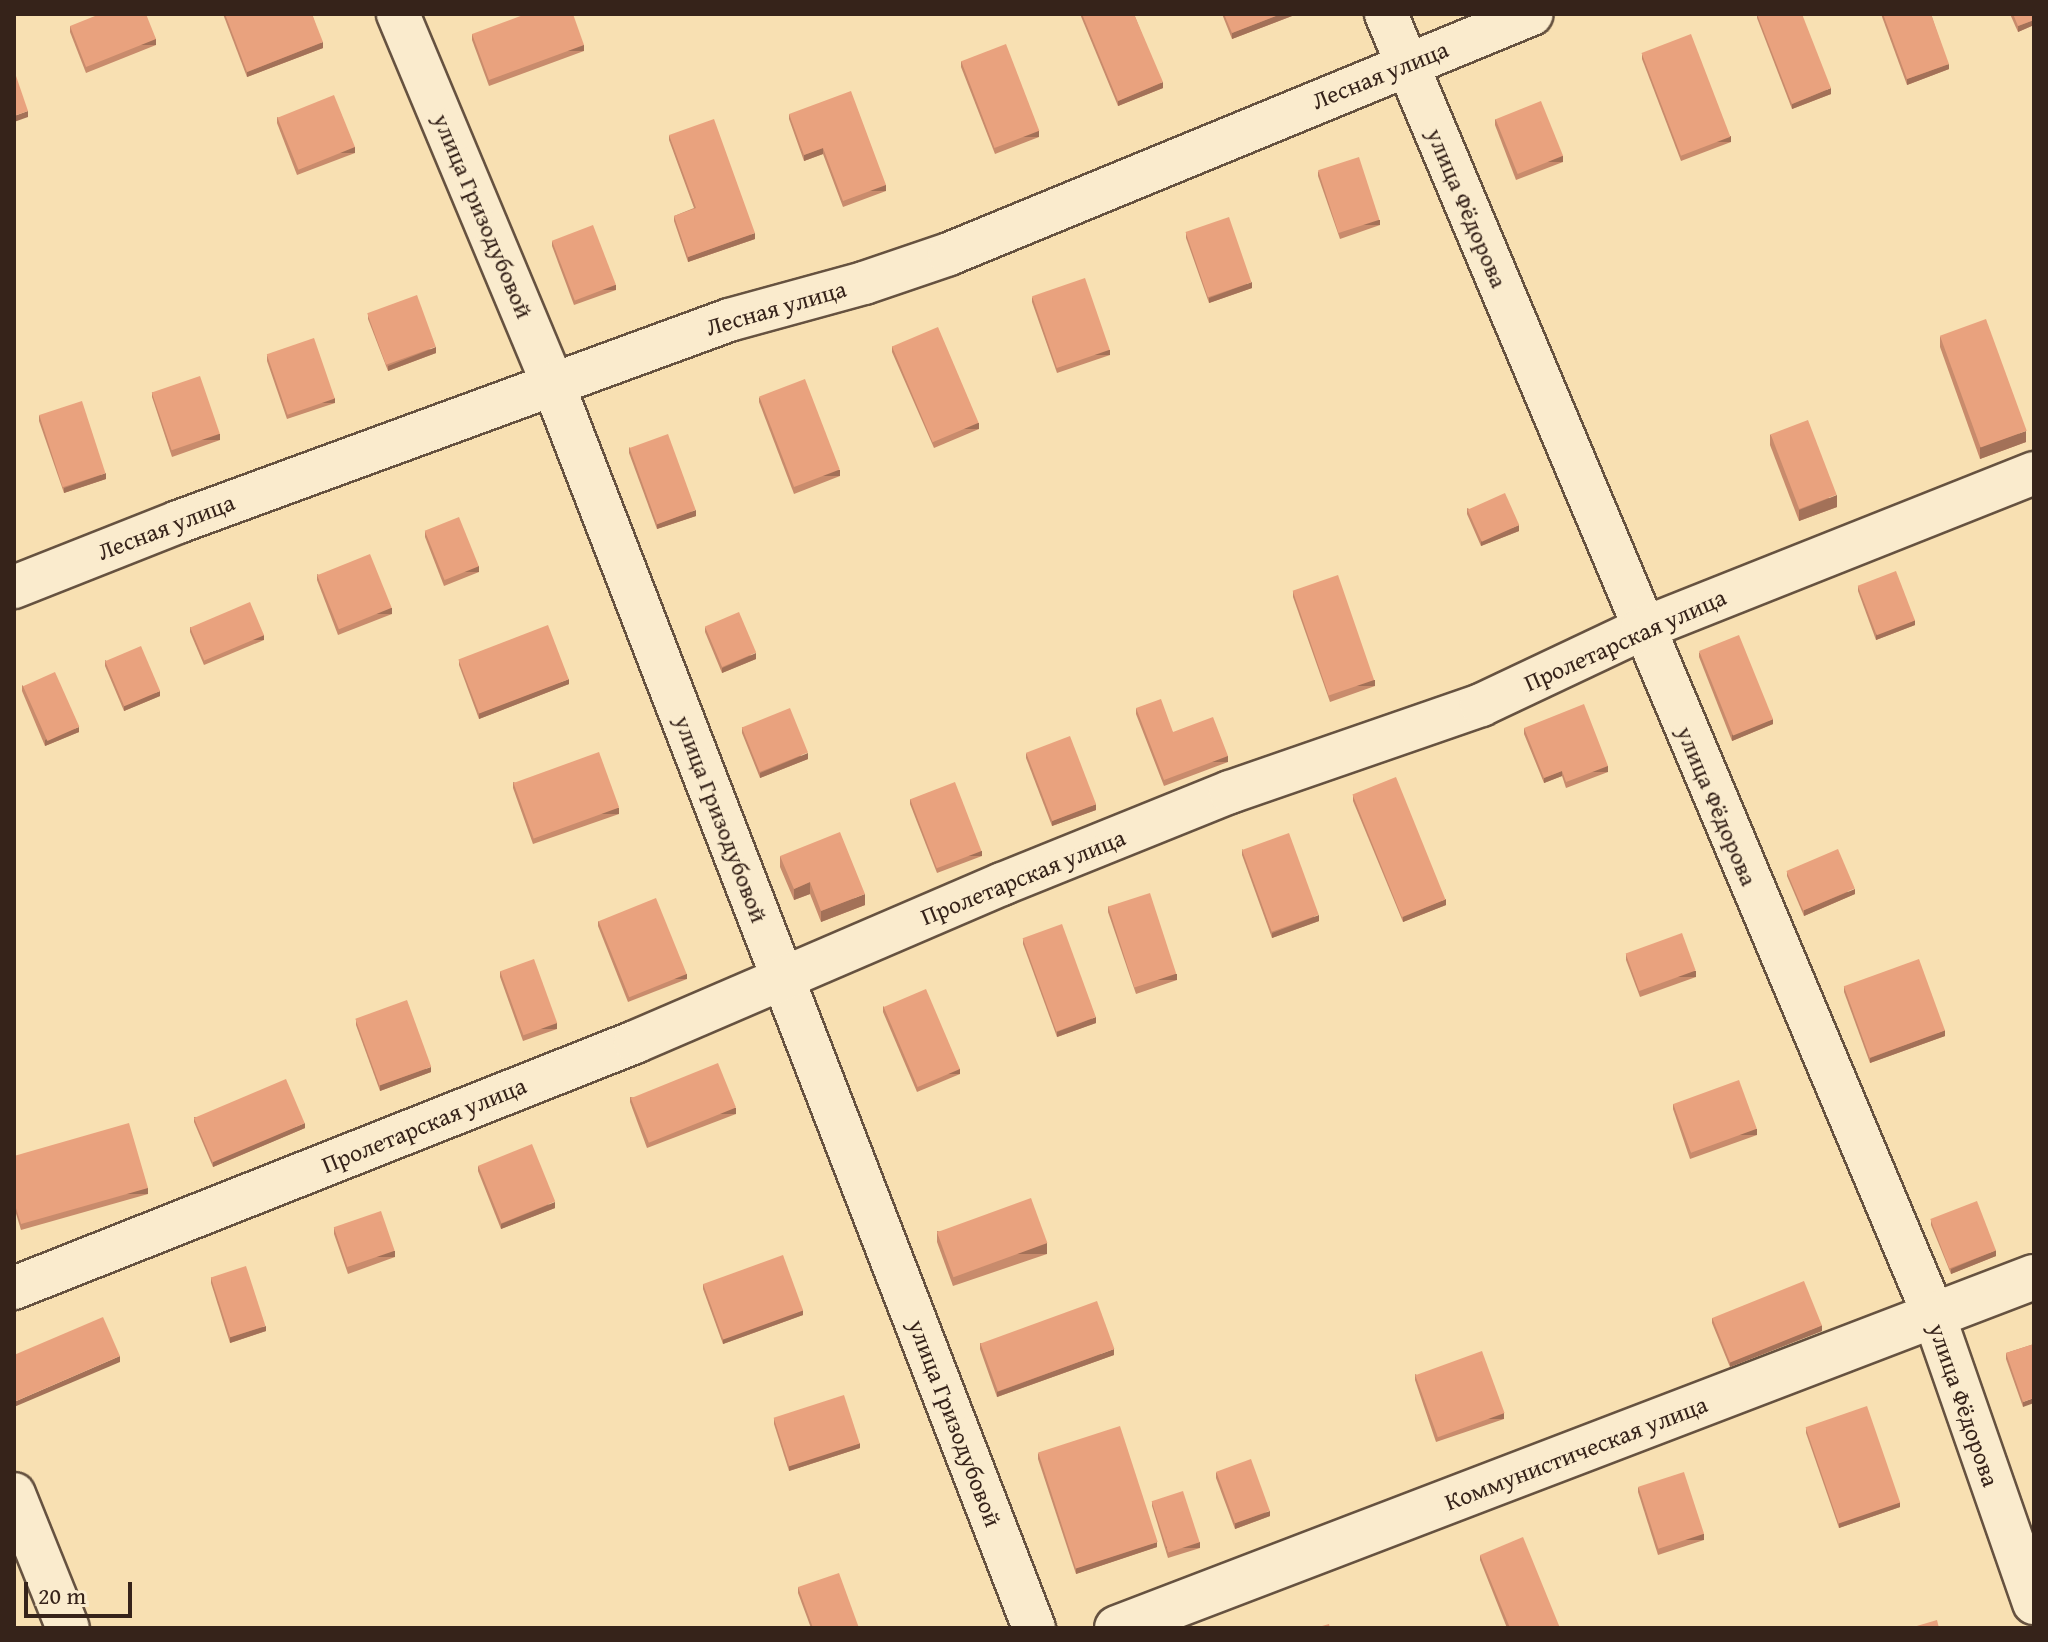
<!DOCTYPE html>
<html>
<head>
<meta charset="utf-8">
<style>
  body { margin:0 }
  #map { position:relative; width:2048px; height:1642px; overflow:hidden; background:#f8e0b2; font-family:"Gentium Book Plus",serif }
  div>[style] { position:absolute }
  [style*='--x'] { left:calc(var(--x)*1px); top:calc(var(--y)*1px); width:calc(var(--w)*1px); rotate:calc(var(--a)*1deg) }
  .roads { filter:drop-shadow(2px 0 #665240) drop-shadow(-2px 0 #665240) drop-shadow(0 2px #665240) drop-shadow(0 -2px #665240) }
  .street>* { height:42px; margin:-21px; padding:0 21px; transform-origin:21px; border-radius:21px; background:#faebcd }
  .secondary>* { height:44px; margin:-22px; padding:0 22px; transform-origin:22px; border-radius:22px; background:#faebcd }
  .wall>* { inset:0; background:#c88b6c }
  .shaded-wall>* { inset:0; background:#a37158; transform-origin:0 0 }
  .building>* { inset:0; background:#e9a27e; transform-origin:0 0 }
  span { translate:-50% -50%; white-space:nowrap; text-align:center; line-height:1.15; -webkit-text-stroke:8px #faebcd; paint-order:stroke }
  .street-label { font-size:24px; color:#36231a }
  .frame { position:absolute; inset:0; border:16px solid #36231a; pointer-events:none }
  .scale { position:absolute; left:24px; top:1582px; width:108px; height:36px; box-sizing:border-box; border:4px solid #36231a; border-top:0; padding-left:10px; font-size:24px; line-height:28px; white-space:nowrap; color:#36231a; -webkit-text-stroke:6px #faebcd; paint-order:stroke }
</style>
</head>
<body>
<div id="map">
  <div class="roads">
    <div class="street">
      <i style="--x:398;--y:14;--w:401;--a:67.3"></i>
      <i style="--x:553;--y:384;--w:1334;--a:68.86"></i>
      <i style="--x:1386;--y:14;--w:1413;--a:67.17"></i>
      <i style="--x:1934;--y:1316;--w:304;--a:70.8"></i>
      <i style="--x:14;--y:587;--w:176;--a:-21.6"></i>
      <i style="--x:178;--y:522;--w:587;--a:-20.13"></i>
      <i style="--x:729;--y:320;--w:140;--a:-15.3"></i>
      <i style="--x:864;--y:283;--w:90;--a:-18.8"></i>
      <i style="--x:949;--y:254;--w:630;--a:-22.38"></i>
      <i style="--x:14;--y:1288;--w:668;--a:-21.61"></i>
      <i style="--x:635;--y:1042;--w:400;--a:-23.3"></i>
      <i style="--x:1002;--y:884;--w:246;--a:-22"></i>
      <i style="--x:1230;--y:792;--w:266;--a:-19.1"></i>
      <i style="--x:1481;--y:705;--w:178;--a:-25.3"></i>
      <i style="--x:1642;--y:629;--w:422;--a:-21.7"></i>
      <i style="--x:14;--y:1494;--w:144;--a:68.1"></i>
    </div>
    <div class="secondary">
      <i style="--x:1117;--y:1628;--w:982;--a:-20.95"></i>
    </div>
  </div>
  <div class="wall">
    <i style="clip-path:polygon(223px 14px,312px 14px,323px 48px,247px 77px)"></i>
    <i style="clip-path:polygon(1080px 14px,1134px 14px,1163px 88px,1118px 106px)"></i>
    <i style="clip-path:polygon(1222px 14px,1292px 14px,1292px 16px,1232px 39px)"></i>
    <i style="clip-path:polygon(1757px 14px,1831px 94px,1792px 109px,1757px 18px)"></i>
    <i style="clip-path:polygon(1881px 14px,1931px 14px,1949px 69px,1907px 85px)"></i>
    <i style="clip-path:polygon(2010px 14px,2034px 14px,2034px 25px,2018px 32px)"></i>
    <i style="clip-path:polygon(70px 26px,156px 45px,86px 73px,70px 32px)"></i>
    <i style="clip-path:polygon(472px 34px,584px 51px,489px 86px,472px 40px)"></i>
    <i style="clip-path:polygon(1642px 54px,1731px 142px,1681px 161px,1642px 59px)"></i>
    <i style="clip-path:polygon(961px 61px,1039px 137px,995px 154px,961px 67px)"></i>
    <i style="clip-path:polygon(789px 114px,886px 191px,843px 207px,823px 154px,804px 161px,789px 119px)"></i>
    <i style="clip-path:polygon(277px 117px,355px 153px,297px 175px,277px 123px)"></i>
    <i style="clip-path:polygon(1495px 119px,1563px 162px,1516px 180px,1495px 125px)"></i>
    <i style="clip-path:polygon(669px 135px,755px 239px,688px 262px,674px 221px,674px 216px,694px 208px,669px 140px)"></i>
    <i style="clip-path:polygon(1318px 171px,1380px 225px,1340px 239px,1318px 176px)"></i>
    <i style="clip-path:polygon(1186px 232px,1252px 288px,1209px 303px,1186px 238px)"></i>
    <i style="clip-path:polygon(552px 241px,616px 290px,574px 305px,552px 246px)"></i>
    <i style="clip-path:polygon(1032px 297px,1110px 355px,1057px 373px,1032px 302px)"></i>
    <i style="clip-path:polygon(368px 314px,436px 353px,388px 371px,368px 319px)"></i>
    <i style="clip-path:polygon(1940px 336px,2026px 442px,1980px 459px,1940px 347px)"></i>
    <i style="clip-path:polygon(892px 346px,979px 429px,934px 448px,892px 352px)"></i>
    <i style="clip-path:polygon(267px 355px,335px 403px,287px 419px,267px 361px)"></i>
    <i style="clip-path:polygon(152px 392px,220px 440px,172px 457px,152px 397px)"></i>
    <i style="clip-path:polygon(759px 397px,840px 476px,794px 494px,759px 402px)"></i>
    <i style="clip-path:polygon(39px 415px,106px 479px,64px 493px,39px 421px)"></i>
    <i style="clip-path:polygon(1770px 434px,1837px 507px,1799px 521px,1770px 445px)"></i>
    <i style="clip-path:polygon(629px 447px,696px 516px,657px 529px,629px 453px)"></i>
    <i style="clip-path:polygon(1467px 508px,1519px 531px,1481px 546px,1467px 514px)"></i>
    <i style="clip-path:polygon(425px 531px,479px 572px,444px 586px,425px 537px)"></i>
    <i style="clip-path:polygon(317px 574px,392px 614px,338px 635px,317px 580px)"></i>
    <i style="clip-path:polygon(1858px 586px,1915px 625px,1876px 640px,1858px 591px)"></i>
    <i style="clip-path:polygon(1293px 591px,1375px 686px,1330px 702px,1293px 597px)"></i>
    <i style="clip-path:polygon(190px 627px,264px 640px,204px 665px,190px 632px)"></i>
    <i style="clip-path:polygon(705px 627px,756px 659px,722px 673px,705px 632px)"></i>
    <i style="clip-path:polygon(1699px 652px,1773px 724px,1732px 741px,1699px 657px)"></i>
    <i style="clip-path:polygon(105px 660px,160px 696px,124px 711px,105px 666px)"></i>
    <i style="clip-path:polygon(459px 660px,569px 684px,479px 719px,459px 665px)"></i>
    <i style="clip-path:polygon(22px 685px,79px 732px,45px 746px,22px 691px)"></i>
    <i style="clip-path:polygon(1136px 708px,1173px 732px,1228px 762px,1164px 786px,1136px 714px)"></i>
    <i style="clip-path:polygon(742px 727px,808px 759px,760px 778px,742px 733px)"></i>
    <i style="clip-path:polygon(1524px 728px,1608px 772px,1566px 788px,1562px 776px,1544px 783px,1524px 734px)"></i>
    <i style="clip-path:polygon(1026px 753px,1096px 810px,1052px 826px,1026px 758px)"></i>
    <i style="clip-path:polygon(513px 782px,619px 814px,533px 844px,513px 788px)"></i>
    <i style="clip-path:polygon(1353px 795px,1446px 905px,1403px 922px,1353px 801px)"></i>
    <i style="clip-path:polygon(910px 799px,982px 856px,937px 873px,910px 804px)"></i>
    <i style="clip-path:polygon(1242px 849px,1319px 921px,1272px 938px,1242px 855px)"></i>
    <i style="clip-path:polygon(780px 856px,865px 905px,821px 922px,810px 894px,794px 900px,780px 867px)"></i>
    <i style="clip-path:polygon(1787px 871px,1855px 894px,1804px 916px,1787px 876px)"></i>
    <i style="clip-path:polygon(1108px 906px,1177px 980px,1136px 994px,1108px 912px)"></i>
    <i style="clip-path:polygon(598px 921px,687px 979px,628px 1002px,598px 926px)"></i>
    <i style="clip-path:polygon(1023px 939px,1096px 1023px,1057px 1037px,1023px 944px)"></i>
    <i style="clip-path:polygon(1626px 954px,1696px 977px,1640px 997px,1626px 960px)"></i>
    <i style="clip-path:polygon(500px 971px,557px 1029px,523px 1041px,500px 977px)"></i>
    <i style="clip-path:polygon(1844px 986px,1945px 1036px,1870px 1063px,1844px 992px)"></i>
    <i style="clip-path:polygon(883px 1006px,960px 1074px,917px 1092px,883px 1012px)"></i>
    <i style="clip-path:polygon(356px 1020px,431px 1072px,380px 1091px,356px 1025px)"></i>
    <i style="clip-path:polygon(630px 1097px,736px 1114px,647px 1148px,630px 1102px)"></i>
    <i style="clip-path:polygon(1673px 1104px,1757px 1135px,1690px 1159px,1673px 1109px)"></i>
    <i style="clip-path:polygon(194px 1117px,305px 1128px,213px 1167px,194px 1122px)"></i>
    <i style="clip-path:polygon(14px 1156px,148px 1194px,21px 1230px,14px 1207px)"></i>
    <i style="clip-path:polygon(478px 1166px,555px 1208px,501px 1229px,478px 1171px)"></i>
    <i style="clip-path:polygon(1931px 1220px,1996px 1256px,1951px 1274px,1931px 1225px)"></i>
    <i style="clip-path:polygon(334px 1228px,395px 1257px,348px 1274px,334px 1234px)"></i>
    <i style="clip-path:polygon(937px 1231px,1047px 1254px,953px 1286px,937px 1242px)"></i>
    <i style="clip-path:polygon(211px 1277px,266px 1331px,230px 1343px,211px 1283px)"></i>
    <i style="clip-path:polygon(703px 1284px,803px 1315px,723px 1344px,703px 1289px)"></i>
    <i style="clip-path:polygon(1712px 1318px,1822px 1331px,1730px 1367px,1712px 1323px)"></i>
    <i style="clip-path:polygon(980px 1343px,1114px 1355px,997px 1397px,980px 1349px)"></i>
    <i style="clip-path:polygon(2034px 1344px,2023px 1407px,2006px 1359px,2006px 1353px)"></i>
    <i style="clip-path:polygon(1415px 1374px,1504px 1419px,1436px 1442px,1415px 1380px)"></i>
    <i style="clip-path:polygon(774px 1418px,860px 1448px,789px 1471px,774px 1424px)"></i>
    <i style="clip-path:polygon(1806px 1427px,1900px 1507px,1839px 1528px,1806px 1433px)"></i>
    <i style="clip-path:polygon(1038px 1453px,1157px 1547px,1076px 1574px,1038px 1459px)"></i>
    <i style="clip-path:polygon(1216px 1472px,1270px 1516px,1235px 1529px,1216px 1478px)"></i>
    <i style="clip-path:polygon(1638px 1487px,1704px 1540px,1658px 1555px,1638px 1492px)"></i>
    <i style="clip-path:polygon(1152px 1501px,1200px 1548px,1168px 1558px,1152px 1506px)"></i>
    <i style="clip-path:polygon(1480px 1555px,1560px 1628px,1507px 1628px,1480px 1560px)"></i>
    <i style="clip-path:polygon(798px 1587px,859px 1628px,811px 1628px,798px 1593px)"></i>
  </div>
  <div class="shaded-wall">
    <i style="clip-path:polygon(1281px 14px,1292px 14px,1292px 16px,1232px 39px,1232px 33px)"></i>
    <i style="clip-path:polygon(2034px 20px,2034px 25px,2018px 32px,2018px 26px)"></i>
    <i style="left:156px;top:39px;width:6px;height:75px;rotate:90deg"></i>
    <i style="clip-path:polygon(323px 42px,323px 48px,247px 77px,247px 72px)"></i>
    <i style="left:584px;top:45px;width:6px;height:101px;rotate:90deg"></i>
    <i style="clip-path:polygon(1949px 64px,1949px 69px,1907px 85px,1907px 79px)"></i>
    <i style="clip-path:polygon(1163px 82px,1163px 88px,1118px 106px,1118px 101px)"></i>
    <i style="clip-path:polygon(1831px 88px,1831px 94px,1792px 109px,1792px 104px)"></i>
    <i style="clip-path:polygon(28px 111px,28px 117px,14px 122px,14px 116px)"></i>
    <i style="left:1039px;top:131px;width:6px;height:47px;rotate:90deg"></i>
    <i style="left:1731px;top:136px;width:6px;height:53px;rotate:90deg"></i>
    <i style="left:355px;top:147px;width:6px;height:62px;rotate:90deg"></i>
    <i style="clip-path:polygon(823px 148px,823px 154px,804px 161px,804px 155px)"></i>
    <i style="left:1563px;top:156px;width:6px;height:50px;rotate:90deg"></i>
    <i style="left:886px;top:185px;width:6px;height:46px;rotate:90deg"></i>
    <i style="left:1380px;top:220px;width:5px;height:42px;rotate:90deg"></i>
    <i style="clip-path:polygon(755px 233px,755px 239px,688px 262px,688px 257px)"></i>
    <i style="clip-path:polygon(1252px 282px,1252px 288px,1209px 303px,1209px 298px)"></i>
    <i style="left:616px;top:285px;width:5px;height:45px;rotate:90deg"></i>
    <i style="clip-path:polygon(436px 347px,436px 353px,388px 371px,388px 366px)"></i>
    <i style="left:1110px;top:350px;width:5px;height:56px;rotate:90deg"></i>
    <i style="left:335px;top:398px;width:5px;height:51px;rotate:90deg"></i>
    <i style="left:979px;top:423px;width:6px;height:49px;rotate:90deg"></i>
    <i style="clip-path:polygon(2026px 431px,2026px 442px,1980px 459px,1980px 447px)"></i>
    <i style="left:220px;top:434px;width:6px;height:51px;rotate:90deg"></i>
    <i style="left:840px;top:470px;width:6px;height:49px;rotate:90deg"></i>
    <i style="clip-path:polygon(106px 473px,106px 479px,64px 493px,64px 488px)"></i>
    <i style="clip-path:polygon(1837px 495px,1837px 507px,1799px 521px,1799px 510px)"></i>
    <i style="clip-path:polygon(696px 510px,696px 516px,657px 529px,657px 524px)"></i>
    <i style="clip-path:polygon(1519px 525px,1519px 531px,1481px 546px,1481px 541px)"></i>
    <i style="left:479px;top:566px;width:6px;height:38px;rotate:90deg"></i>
    <i style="left:392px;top:608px;width:6px;height:58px;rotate:90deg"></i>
    <i style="clip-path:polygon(1915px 620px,1915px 625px,1876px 640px,1876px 634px)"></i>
    <i style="left:264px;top:635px;width:5px;height:65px;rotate:90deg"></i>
    <i style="clip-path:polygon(756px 653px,756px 659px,722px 673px,722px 668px)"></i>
    <i style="clip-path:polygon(569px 679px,569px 684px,479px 719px,479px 713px)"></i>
    <i style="left:1375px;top:680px;width:6px;height:48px;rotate:90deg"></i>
    <i style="clip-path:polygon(160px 691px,160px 696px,124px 711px,124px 705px)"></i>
    <i style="clip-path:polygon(1773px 719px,1773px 724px,1732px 741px,1732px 735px)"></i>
    <i style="clip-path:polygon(79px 727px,79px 732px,45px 746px,45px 740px)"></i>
    <i style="clip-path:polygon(808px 753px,808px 759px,760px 778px,760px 773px)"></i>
    <i style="left:1228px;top:756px;width:6px;height:68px;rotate:90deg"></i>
    <i style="left:1608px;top:766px;width:6px;height:45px;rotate:90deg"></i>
    <i style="clip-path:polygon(1562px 771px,1562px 776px,1544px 783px,1544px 778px)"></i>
    <i style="clip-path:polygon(1096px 804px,1096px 810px,1052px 826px,1052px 821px)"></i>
    <i style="left:619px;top:808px;width:6px;height:91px;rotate:90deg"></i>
    <i style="left:982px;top:851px;width:5px;height:48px;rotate:90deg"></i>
    <i style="clip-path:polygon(810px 882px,810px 894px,794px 900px,794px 889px)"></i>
    <i style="clip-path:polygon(1855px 889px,1855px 894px,1804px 916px,1804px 910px)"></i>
    <i style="clip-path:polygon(865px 894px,865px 905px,821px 922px,821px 911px)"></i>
    <i style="clip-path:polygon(1446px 899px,1446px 905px,1403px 922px,1403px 917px)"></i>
    <i style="clip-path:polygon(1319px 915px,1319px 921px,1272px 938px,1272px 933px)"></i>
    <i style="left:1696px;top:971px;width:6px;height:59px;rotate:90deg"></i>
    <i style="left:687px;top:974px;width:5px;height:63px;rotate:90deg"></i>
    <i style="left:1177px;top:974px;width:6px;height:43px;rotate:90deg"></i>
    <i style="clip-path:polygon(1096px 1017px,1096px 1023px,1057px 1037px,1057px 1032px)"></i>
    <i style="left:557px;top:1023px;width:6px;height:36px;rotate:90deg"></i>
    <i style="clip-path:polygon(1945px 1030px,1945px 1036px,1870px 1063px,1870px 1058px)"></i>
    <i style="clip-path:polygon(431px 1067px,431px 1072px,380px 1091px,380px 1085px)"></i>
    <i style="left:960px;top:1069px;width:5px;height:47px;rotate:90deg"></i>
    <i style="left:736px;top:1108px;width:6px;height:95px;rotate:90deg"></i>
    <i style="clip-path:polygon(305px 1123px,305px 1128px,213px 1167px,213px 1161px)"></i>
    <i style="left:1757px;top:1129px;width:6px;height:71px;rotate:90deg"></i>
    <i style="left:148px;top:1188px;width:6px;height:132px;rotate:90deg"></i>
    <i style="clip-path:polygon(555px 1202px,555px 1208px,501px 1229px,501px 1224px)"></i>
    <i style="left:1047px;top:1243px;width:11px;height:99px;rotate:90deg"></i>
    <i style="clip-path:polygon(1996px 1250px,1996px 1256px,1951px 1274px,1951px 1269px)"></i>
    <i style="left:395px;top:1251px;width:6px;height:50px;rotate:90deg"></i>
    <i style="clip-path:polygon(803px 1310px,803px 1315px,723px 1344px,723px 1338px)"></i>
    <i style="clip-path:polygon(1822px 1325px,1822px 1331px,1730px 1367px,1730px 1362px)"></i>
    <i style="clip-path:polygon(266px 1326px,266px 1331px,230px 1343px,230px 1337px)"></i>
    <i style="clip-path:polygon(1114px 1349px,1114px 1355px,997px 1397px,997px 1392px)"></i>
    <i style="clip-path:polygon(120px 1356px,120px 1362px,14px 1407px,14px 1402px)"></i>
    <i style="clip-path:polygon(2034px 1398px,2034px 1403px,2023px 1407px,2023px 1402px)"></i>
    <i style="left:1504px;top:1413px;width:6px;height:72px;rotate:90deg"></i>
    <i style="clip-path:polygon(860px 1443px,860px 1448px,789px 1471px,789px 1465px)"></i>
    <i style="clip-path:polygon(1900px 1502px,1900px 1507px,1839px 1528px,1839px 1522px)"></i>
    <i style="clip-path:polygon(1270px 1511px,1270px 1516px,1235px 1529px,1235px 1523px)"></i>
    <i style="left:1704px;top:1534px;width:6px;height:48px;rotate:90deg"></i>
    <i style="clip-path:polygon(1157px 1542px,1157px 1547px,1076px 1574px,1076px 1568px)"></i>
    <i style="left:1200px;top:1542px;width:6px;height:34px;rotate:90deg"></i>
  </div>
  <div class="building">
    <i style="clip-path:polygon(100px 14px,146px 14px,156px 39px,86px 67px,70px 26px)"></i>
    <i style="clip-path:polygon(225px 14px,312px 14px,323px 42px,247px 72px)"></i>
    <i style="clip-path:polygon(526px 14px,573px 14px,584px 45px,489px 80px,472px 34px)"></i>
    <i style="clip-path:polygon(1082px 14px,1134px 14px,1163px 82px,1118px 101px)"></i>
    <i style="clip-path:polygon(1224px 14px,1281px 14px,1232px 33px)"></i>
    <i style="clip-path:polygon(1757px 14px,1802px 14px,1831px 88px,1792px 104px)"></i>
    <i style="clip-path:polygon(1883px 14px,1931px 14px,1949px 64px,1907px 79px)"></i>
    <i style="clip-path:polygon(2013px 14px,2034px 14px,2034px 20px,2018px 26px)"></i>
    <i style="left:1691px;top:34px;width:110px;height:53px;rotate:69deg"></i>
    <i style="left:1006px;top:44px;width:93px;height:48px;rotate:69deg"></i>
    <i style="clip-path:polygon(14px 70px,28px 111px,14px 116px)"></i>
    <i style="clip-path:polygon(851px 91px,886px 185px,843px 201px,823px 148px,804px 155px,789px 114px)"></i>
    <i style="left:334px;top:95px;width:56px;height:61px;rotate:68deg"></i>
    <i style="left:1541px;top:101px;width:59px;height:49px;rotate:68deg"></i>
    <i style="clip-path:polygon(714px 119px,755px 233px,688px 257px,674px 216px,696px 208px,669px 135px)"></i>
    <i style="left:1359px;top:157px;width:66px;height:43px;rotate:72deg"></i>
    <i style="left:1229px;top:217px;width:69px;height:46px;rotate:71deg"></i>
    <i style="left:593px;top:225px;width:64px;height:44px;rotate:69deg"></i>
    <i style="left:1085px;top:278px;width:76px;height:56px;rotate:71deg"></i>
    <i style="left:417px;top:295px;width:55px;height:53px;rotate:70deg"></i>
    <i style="left:1986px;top:319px;width:119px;height:49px;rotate:70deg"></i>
    <i style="left:938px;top:327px;width:104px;height:50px;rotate:67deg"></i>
    <i style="left:314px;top:338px;width:64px;height:50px;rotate:71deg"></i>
    <i style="left:200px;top:376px;width:61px;height:51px;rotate:71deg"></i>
    <i style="left:805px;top:379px;width:97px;height:49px;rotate:69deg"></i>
    <i style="left:82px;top:401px;width:76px;height:45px;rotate:72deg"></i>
    <i style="left:1808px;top:420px;width:80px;height:40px;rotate:69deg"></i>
    <i style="left:668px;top:434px;width:81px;height:41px;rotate:70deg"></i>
    <i style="left:1505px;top:493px;width:35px;height:41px;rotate:66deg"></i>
    <i style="left:459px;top:517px;width:53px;height:37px;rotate:68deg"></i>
    <i style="left:370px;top:554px;width:58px;height:57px;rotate:68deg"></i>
    <i style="left:1896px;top:571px;width:53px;height:41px;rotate:69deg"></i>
    <i style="left:1338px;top:575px;width:111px;height:48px;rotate:71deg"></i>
    <i style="left:250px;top:602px;width:36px;height:65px;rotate:67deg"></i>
    <i style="left:739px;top:612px;width:44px;height:37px;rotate:67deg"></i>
    <i style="left:548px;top:625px;width:58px;height:96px;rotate:69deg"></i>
    <i style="left:1739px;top:635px;width:91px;height:43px;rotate:68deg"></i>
    <i style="left:141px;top:646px;width:49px;height:39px;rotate:67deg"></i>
    <i style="left:55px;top:672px;width:60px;height:35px;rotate:66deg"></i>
    <i style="clip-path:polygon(1161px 699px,1173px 732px,1213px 717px,1228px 756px,1164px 780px,1136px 708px)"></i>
    <i style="clip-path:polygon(1584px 704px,1608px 766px,1566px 782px,1562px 771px,1544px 778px,1524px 728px)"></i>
    <i style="left:790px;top:708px;width:48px;height:52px;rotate:68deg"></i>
    <i style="left:1070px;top:736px;width:73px;height:47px;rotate:69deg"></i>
    <i style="left:599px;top:752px;width:59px;height:91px;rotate:70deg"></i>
    <i style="left:1396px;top:777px;width:132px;height:47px;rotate:68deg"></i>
    <i style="left:955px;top:782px;width:74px;height:48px;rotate:69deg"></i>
    <i style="clip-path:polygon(840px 832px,865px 894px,821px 911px,810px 882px,794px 889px,780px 856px)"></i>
    <i style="left:1289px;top:833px;width:87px;height:50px;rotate:70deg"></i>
    <i style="left:1838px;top:849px;width:43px;height:56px;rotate:67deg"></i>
    <i style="left:1150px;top:893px;width:85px;height:44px;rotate:72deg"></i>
    <i style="left:656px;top:898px;width:82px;height:62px;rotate:68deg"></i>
    <i style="left:1062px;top:924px;width:99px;height:42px;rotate:70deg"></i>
    <i style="left:1682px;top:933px;width:40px;height:60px;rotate:70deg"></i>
    <i style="left:534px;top:959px;width:68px;height:36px;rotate:70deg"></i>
    <i style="left:1919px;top:959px;width:76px;height:80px;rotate:70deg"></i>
    <i style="left:926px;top:989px;width:87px;height:46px;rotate:67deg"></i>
    <i style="left:407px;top:1000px;width:71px;height:55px;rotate:70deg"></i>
    <i style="left:718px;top:1063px;width:48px;height:94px;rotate:68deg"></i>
    <i style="left:286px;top:1079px;width:48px;height:100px;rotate:67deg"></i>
    <i style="left:1739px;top:1080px;width:52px;height:70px;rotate:70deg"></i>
    <i style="clip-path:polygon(129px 1123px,148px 1188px,21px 1224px,14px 1202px,14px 1156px)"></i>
    <i style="left:532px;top:1144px;width:62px;height:58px;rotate:68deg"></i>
    <i style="left:1031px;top:1198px;width:48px;height:100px;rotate:70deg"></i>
    <i style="left:1977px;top:1201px;width:53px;height:50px;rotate:69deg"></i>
    <i style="left:381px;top:1211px;width:42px;height:50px;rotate:71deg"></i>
    <i style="left:783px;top:1255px;width:59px;height:85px;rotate:70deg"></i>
    <i style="left:246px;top:1266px;width:63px;height:37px;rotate:72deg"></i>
    <i style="left:1804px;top:1281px;width:48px;height:99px;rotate:68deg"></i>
    <i style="left:1097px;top:1301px;width:51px;height:124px;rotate:70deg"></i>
    <i style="clip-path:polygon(103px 1317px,120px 1356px,14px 1402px,14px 1355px)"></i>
    <i style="clip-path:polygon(2034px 1344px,2034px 1398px,2023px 1402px,2006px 1353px)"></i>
    <i style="left:1482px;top:1351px;width:66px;height:71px;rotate:70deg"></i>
    <i style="left:844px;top:1395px;width:51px;height:74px;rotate:72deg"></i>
    <i style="left:1867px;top:1406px;width:102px;height:65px;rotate:71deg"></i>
    <i style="left:1120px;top:1426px;width:122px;height:86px;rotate:72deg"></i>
    <i style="left:1251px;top:1459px;width:55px;height:37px;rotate:70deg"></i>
    <i style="left:1684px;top:1472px;width:65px;height:48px;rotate:72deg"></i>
    <i style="left:1183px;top:1491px;width:54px;height:33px;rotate:72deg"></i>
    <i style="clip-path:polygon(1523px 1537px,1560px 1628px,1510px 1628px,1480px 1555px)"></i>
    <i style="clip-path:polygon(839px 1573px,859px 1628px,813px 1628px,798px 1587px)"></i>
    <i style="clip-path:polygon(1937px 1620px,1939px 1628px,1910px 1628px)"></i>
    <i style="clip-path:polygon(1329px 1624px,1330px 1628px,1315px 1628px)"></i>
  </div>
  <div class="street-label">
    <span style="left:1380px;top:75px;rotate:-22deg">Лесная улица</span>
    <span style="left:1467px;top:208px;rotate:67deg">улица Фёдорова</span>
    <span style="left:483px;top:216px;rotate:67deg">улица Гризодубовой</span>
    <span style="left:776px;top:308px;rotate:-16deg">Лесная улица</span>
    <span style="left:166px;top:527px;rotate:-21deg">Лесная улица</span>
    <span style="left:1625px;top:640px;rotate:-24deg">Пролетарская улица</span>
    <span style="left:1717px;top:806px;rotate:67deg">улица Фёдорова</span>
    <span style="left:721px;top:819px;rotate:69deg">улица Гризодубовой</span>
    <span style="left:1023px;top:877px;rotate:-22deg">Пролетарская улица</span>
    <span style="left:424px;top:1125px;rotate:-22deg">Пролетарская улица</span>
    <span style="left:1964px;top:1405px;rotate:71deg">улица Фёдорова</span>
    <span style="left:955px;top:1423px;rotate:69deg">улица Гризодубовой</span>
    <span style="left:1576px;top:1453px;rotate:-21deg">Коммунистическая улица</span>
  </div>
  <div class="frame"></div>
  <div class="scale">20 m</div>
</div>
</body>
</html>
